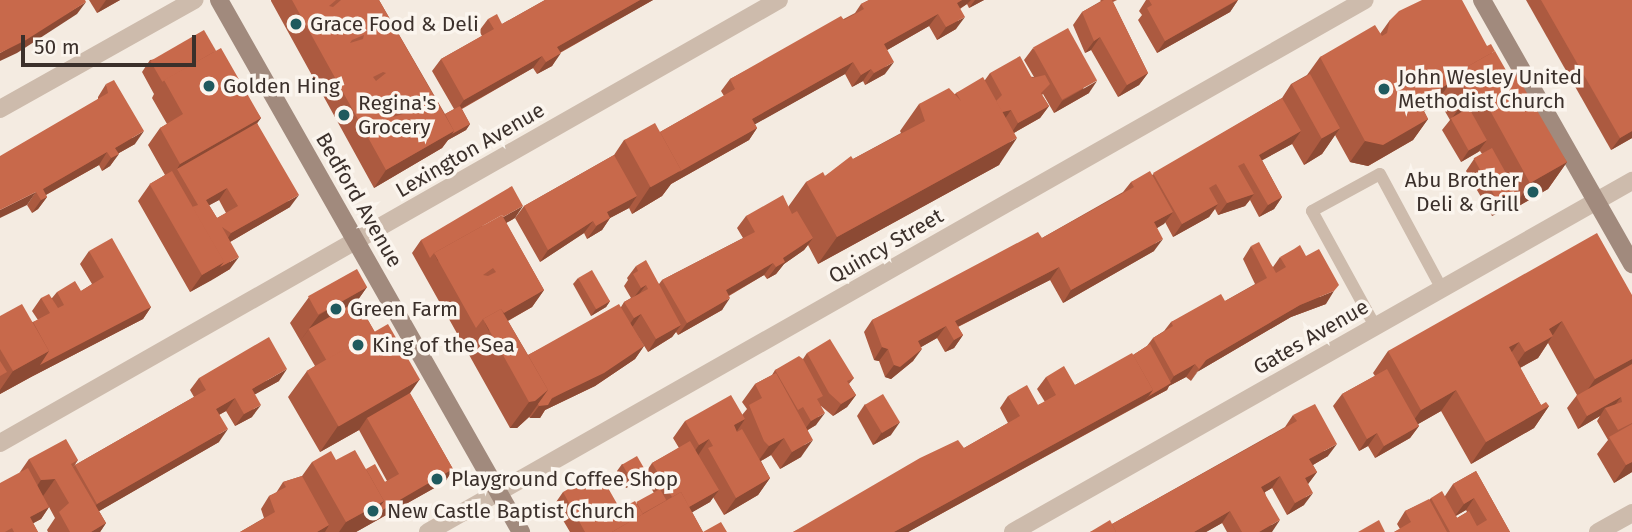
<!DOCTYPE html>
<html>
<head>
<meta charset="utf-8">
<style>
  body { margin:0 }
  #map { position:relative; width:1632px; height:532px; overflow:hidden; background:#f4ebe1; font-family:"Fira Sans",sans-serif }
  div>[style] { position:absolute }
  [style*='--x'] { left:calc(var(--x)*1px); top:calc(var(--y)*1px); width:calc(var(--w)*1px); rotate:calc(var(--a)*1deg) }
  .lane>* { height:12px; margin:-6px; padding:0 6px; transform-origin:6px; border-radius:6px; background:#cdbbac }
  .street>* { height:18px; margin:-9px; padding:0 9px; transform-origin:9px; border-radius:9px; background:#cdbbac }
  .secondary>* { height:18px; margin:-9px; padding:0 9px; transform-origin:9px; border-radius:9px; background:#a18a7d }
  .wall>* { inset:0; background:#ac5a40 }
  .shaded-wall>* { inset:0; background:#8c4a34 }
  .building>* { inset:0; background:#c8694b; transform-origin:0 0 }
  .dots>* { width:19px; height:19px; translate:-50% -50%; box-sizing:border-box; border:4px solid #fbf5ee; border-radius:50% }
  span { translate:-50% -50%; white-space:nowrap; text-align:center; line-height:1.15; -webkit-text-stroke:7px #fbf5ee; paint-order:stroke }
  .poi-label { font-size:21px; color:#3b302b }
  .left { translate:0 -50%; text-align:left }
  .right { translate:-100% -50%; text-align:right }
  .street-label { font-size:21px; color:#3b302b }
  .scale { position:absolute; left:21px; top:35px; width:175px; height:32px; box-sizing:border-box; border:4px solid #3b302b; border-top:0; padding-left:9px; font-size:21px; line-height:24px; white-space:nowrap; color:#3b302b; -webkit-text-stroke:5px #fbf5ee; paint-order:stroke }
</style>
</head>
<body>
<div id="map">
  <div class="lane">
    <i style="--x:1375;--y:326;--w:131;--a:-118.7"></i>
    <i style="--x:1312;--y:211;--w:77;--a:-28.6"></i>
    <i style="--x:1380;--y:174;--w:131;--a:61.7"></i>
  </div>
  <div class="street">
    <i style="--x:0;--y:109;--w:223;--a:-29.3"></i>
    <i style="--x:0;--y:443;--w:896;--a:-29.63"></i>
    <i style="--x:428;--y:532;--w:1077;--a:-29.59"></i>
    <i style="--x:1013;--y:532;--w:712;--a:-29.56"></i>
    <i style="--x:1598;--y:532;--w:39;--a:-29"></i>
  </div>
  <div class="secondary">
    <i style="--x:219;--y:0;--w:612;--a:60.42"></i>
    <i style="--x:1482;--y:0;--w:304;--a:60.4"></i>
  </div>
  <div class="wall">
    <i style="clip-path:polygon(89px 0,120px 0,97px 13px)"></i>
    <i style="clip-path:polygon(271px 0,379px 0,445px 114px,454px 109px,432px 71px,441px 59px,482px 36px,479px 31px,488px 19px,502px 24px,545px 0,653px 0,560px 53px,552px 66px,537px 74px,533px 68px,462px 109px,470px 124px,466px 130px,448px 140px,442px 148px,374px 188px,271px 1px)"></i>
    <i style="clip-path:polygon(869px 0,984px 0,969px 8px,967px 4px,960px 9px,956px 29px,937px 40px,929px 26px,887px 50px,885px 74px,865px 85px,863px 81px,852px 87px,845px 74px,755px 124px,757px 128px,749px 140px,671px 184px,662px 196px,632px 214px,629px 208px,610px 218px,602px 230px,587px 239px,584px 233px,540px 262px,515px 218px,524px 206px,614px 155px,624px 140px,660px 132px,724px 96px,721px 91px,730px 79px,855px 13px,861px 4px)"></i>
    <i style="clip-path:polygon(1100px 0,1117px 0,1113px 2px,1148px 73px,1139px 85px,1118px 97px,1091px 50px,1085px 53px,1073px 25px,1082px 12px,1101px 1px)"></i>
    <i style="clip-path:polygon(1146px 0,1238px 0,1230px 12px,1157px 53px,1138px 20px,1142px 15px,1139px 11px)"></i>
    <i style="clip-path:polygon(1526px 0,1632px 0,1632px 138px,1611px 150px)"></i>
    <i style="clip-path:polygon(1390px 20px,1487px 46px,1507px 72px,1567px 162px,1548px 189px,1512px 210px,1510px 206px,1492px 216px,1466px 171px,1474px 159px,1482px 154px,1480px 151px,1461px 162px,1442px 130px,1450px 120px,1439px 101px,1424px 111px,1428px 119px,1413px 140px,1368px 166px,1350px 162px,1335px 135px,1322px 154px,1304px 165px,1292px 144px,1262px 160px,1282px 197px,1274px 209px,1259px 217px,1250px 200px,1245px 206px,1218px 215px,1215px 209px,1209px 217px,1173px 237px,1165px 222px,1157px 228px,1154px 251px,1063px 303px,1050px 280px,958px 327px,963px 335px,954px 348px,945px 352px,937px 338px,921px 347px,913px 361px,891px 379px,885px 377px,879px 361px,874px 360px,864px 332px,872px 320px,1042px 238px,1123px 192px,1131px 182px,1152px 175px,1282px 98px,1291px 84px,1307px 75px,1320px 57px,1380px 34px)"></i>
    <i style="clip-path:polygon(1033px 48px,1089px 93px,1054px 113px,1043px 94px,1042px 95px,1049px 106px,1040px 118px,1014px 133px,999px 165px,818px 264px,808px 245px,804px 250px,784px 264px,776px 274px,767px 279px,764px 275px,729px 296px,722px 310px,678px 335px,676px 332px,672px 337px,648px 352px,632px 327px,644px 346px,635px 359px,595px 386px,545px 410px,540px 418px,530px 418px,529px 417px,517px 428px,510px 428px,412px 253px,421px 240px,515px 218px,506px 223px,544px 290px,532px 307px,508px 321px,528px 355px,621px 307px,624px 302px,631px 298px,624px 286px,628px 280px,627px 278px,636px 266px,659px 284px,662px 280px,743px 238px,737px 228px,746px 216px,788px 207px,806px 182px,825px 176px,853px 159px,901px 133px,900px 131px,919px 104px,955px 94px,956px 93px,985px 80px,990px 73px,1034px 77px,1024px 60px)"></i>
    <i style="clip-path:polygon(evenodd,216px 51px,261px 118px,257px 123px,290px 207px,230px 242px,230px 269px,190px 292px,138px 201px,150px 184px,165px 175px,148px 145px,160px 128px,167px 124px,152px 98px,154px 94px,142px 72px,150px 60px,216px 51px,219px 200px,226px 213px,217px 218px,209px 205px,219px 200px)"></i>
    <i style="clip-path:polygon(106px 84px,135px 144px,119px 153px,110px 166px,102px 171px,99px 165px,46px 195px,47px 197px,38px 209px,32px 213px,27px 205px,98px 99px,98px 97px)"></i>
    <i style="clip-path:polygon(1251px 246px,1273px 267px,1280px 257px,1326px 304px,1291px 317px,1197px 372px,1191px 381px,1186px 377px,1169px 386px,1167px 390px,908px 532px,793px 532px,964px 448px,1008px 423px,1000px 408px,1008px 396px,1038px 405px,1045px 402px,1037px 389px,1046px 377px,1075px 385px,1133px 355px,1147px 346px,1153px 338px,1164px 331px,1171px 322px,1225px 301px,1255px 284px,1243px 259px)"></i>
    <i style="clip-path:polygon(89px 251px,151px 307px,143px 319px,31px 377px,0 394px,0 316px,33px 322px,38px 320px,32px 311px,41px 298px,52px 298px,57px 292px,81px 291px,92px 284px,80px 264px)"></i>
    <i style="clip-path:polygon(578px 278px,610px 301px,606px 307px,591px 316px,573px 284px)"></i>
    <i style="clip-path:polygon(367px 287px,357px 301px,453px 469px,445px 482px,356px 532px,240px 532px,264px 518px,261px 509px,269px 496px,276px 493px,283px 482px,302px 476px,312px 462px,336px 460px,366px 469px,385px 482px,387px 481px,359px 430px,320px 452px,288px 397px,307px 371px,315px 366px,290px 323px,309px 297px)"></i>
    <i style="clip-path:polygon(1632px 295px,1632px 472px,1614px 483px,1597px 454px,1608px 440px,1597px 421px,1600px 416px,1578px 429px,1567px 408px,1577px 395px,1548px 343px,1538px 358px,1520px 368px,1541px 405px,1549px 406px,1534px 428px,1471px 464px,1441px 411px,1418px 424px,1419px 426px,1410px 438px,1375px 458px,1368px 446px,1359px 451px,1333px 406px,1342px 394px,1375px 376px,1373px 373px,1388px 351px)"></i>
    <i style="clip-path:polygon(807px 353px,854px 378px,849px 384px,856px 395px,847px 407px,833px 416px,821px 406px,816px 425px,808px 430px,801px 457px,780px 469px,771px 455px,761px 461px,770px 478px,758px 495px,724px 515px,713px 497px,710px 502px,692px 512px,703px 532px,727px 532px,570px 532px,554px 505px,563px 492px,620px 509px,636px 504px,654px 493px,644px 476px,642px 479px,626px 488px,617px 471px,622px 464px,646px 472px,652px 463px,679px 448px,673px 438px,685px 421px,742px 415px,747px 409px,742px 402px,755px 384px,772px 375px,775px 370px,803px 359px)"></i>
    <i style="clip-path:polygon(199px 378px,279px 381px,255px 394px,252px 417px,235px 426px,226px 411px,219px 415px,219px 442px,99px 511px,106px 523px,100px 532px,48px 532px,47px 530px,55px 518px,49px 507px,41px 519px,33px 523px,38px 532px,0 532px,20px 472px,29px 459px,78px 460px,73px 468px,75px 465px,194px 397px,190px 390px)"></i>
    <i style="clip-path:polygon(865px 404px,891px 435px,873px 445px,857px 416px)"></i>
    <i style="clip-path:polygon(1293px 415px,1328px 456px,1313px 465px,1317px 472px,1308px 484px,1304px 505px,1287px 515px,1272px 488px,1265px 492px,1272px 532px,1227px 532px,1222px 523px,1206px 532px,1090px 532px,1112px 524px,1285px 427px)"></i>
    <i style="clip-path:polygon(evenodd,1476px 471px,1510px 532px,1394px 532px,1400px 529px,1397px 524px,1405px 511px,1429px 500px,1431px 498px,1445px 496px,1453px 484px,1476px 471px,1466px 510px,1467px 512px,1457px 518px,1456px 516px,1466px 510px)"></i>
  </div>
  <div class="shaded-wall">
    <i style="clip-path:polygon(106px 0,120px 0,97px 13px)"></i>
    <i style="clip-path:polygon(640px 0,653px 0,548px 59px,557px 47px)"></i>
    <i style="clip-path:polygon(962px 0,971px 0,967px 4px,948px 15px,957px 3px)"></i>
    <i style="clip-path:polygon(975px 0,984px 0,969px 8px)"></i>
    <i style="clip-path:polygon(1238px 0,1230px 12px,1157px 53px,1165px 41px)"></i>
    <i style="clip-path:polygon(86px 2px,77px 14px,17px 53px,0 61px,0 53px)"></i>
    <i style="clip-path:polygon(938px 14px,929px 26px,875px 57px,884px 44px)"></i>
    <i style="clip-path:polygon(965px 17px,956px 29px,937px 40px,946px 27px)"></i>
    <i style="clip-path:polygon(1100px 37px,1091px 50px,1085px 53px,1094px 41px)"></i>
    <i style="clip-path:polygon(561px 53px,552px 66px,537px 74px,546px 62px)"></i>
    <i style="clip-path:polygon(542px 56px,533px 68px,455px 112px,464px 100px)"></i>
    <i style="clip-path:polygon(853px 62px,845px 74px,743px 131px,752px 119px)"></i>
    <i style="clip-path:polygon(894px 62px,885px 74px,865px 85px,874px 73px)"></i>
    <i style="clip-path:polygon(871px 69px,863px 81px,852px 87px,861px 75px)"></i>
    <i style="clip-path:polygon(1148px 73px,1139px 85px,1118px 97px,1127px 85px)"></i>
    <i style="clip-path:polygon(1097px 81px,1089px 93px,1054px 113px,1062px 101px)"></i>
    <i style="clip-path:polygon(1450px 83px,1438px 100px,1439px 101px,1404px 124px,1419px 102px)"></i>
    <i style="clip-path:polygon(1476px 90px,1458px 116px,1450px 121px,1469px 94px)"></i>
    <i style="clip-path:polygon(1049px 106px,1040px 118px,1010px 135px,1018px 123px)"></i>
    <i style="clip-path:polygon(1011px 110px,1002px 123px,999px 113px)"></i>
    <i style="clip-path:polygon(261px 118px,248px 135px,177px 169px,180px 164px)"></i>
    <i style="clip-path:polygon(1428px 119px,1413px 140px,1368px 166px,1350px 162px,1365px 141px)"></i>
    <i style="clip-path:polygon(470px 124px,466px 130px,448px 140px,442px 148px,374px 188px,386px 170px,454px 131px)"></i>
    <i style="clip-path:polygon(757px 128px,749px 140px,671px 184px,662px 196px,632px 214px,650px 187px)"></i>
    <i style="clip-path:polygon(1340px 128px,1322px 154px,1304px 165px,1322px 138px)"></i>
    <i style="clip-path:polygon(144px 131px,135px 144px,110px 158px,115px 148px)"></i>
    <i style="clip-path:polygon(1301px 131px,1292px 144px,1250px 167px,1259px 155px)"></i>
    <i style="clip-path:polygon(1632px 131px,1632px 138px,1611px 150px,1620px 138px)"></i>
    <i style="clip-path:polygon(1017px 138px,999px 165px,818px 264px,837px 237px)"></i>
    <i style="clip-path:polygon(1487px 140px,1478px 152px,1461px 162px,1469px 150px)"></i>
    <i style="clip-path:polygon(107px 152px,99px 165px,40px 198px,43px 189px)"></i>
    <i style="clip-path:polygon(119px 154px,110px 166px,102px 171px,111px 158px)"></i>
    <i style="clip-path:polygon(1567px 162px,1548px 189px,1512px 210px,1530px 183px)"></i>
    <i style="clip-path:polygon(227px 188px,219px 200px,197px 212px,206px 200px)"></i>
    <i style="clip-path:polygon(36px 192px,27px 205px,0 218px,0 210px)"></i>
    <i style="clip-path:polygon(1254px 194px,1245px 206px,1218px 215px,1227px 203px)"></i>
    <i style="clip-path:polygon(1518px 194px,1510px 206px,1492px 216px,1501px 204px)"></i>
    <i style="clip-path:polygon(299px 195px,290px 207px,223px 246px,231px 233px)"></i>
    <i style="clip-path:polygon(637px 196px,629px 208px,610px 218px,602px 230px,587px 239px,607px 212px)"></i>
    <i style="clip-path:polygon(47px 197px,38px 209px,32px 213px,41px 200px)"></i>
    <i style="clip-path:polygon(1282px 197px,1274px 209px,1259px 217px,1268px 205px)"></i>
    <i style="clip-path:polygon(1218px 204px,1209px 217px,1173px 237px,1182px 224px)"></i>
    <i style="clip-path:polygon(523px 206px,515px 218px,438px 261px,435px 255px)"></i>
    <i style="clip-path:polygon(1173px 212px,1164px 224px,1145px 235px,1154px 222px)"></i>
    <i style="clip-path:polygon(593px 221px,584px 233px,540px 262px,548px 250px)"></i>
    <i style="clip-path:polygon(813px 238px,804px 250px,784px 264px,776px 274px,767px 279px,783px 258px)"></i>
    <i style="clip-path:polygon(1163px 239px,1154px 251px,1063px 303px,1071px 290px)"></i>
    <i style="clip-path:polygon(239px 257px,230px 269px,212px 280px,220px 267px)"></i>
    <i style="clip-path:polygon(224px 262px,212px 280px,190px 292px,202px 275px)"></i>
    <i style="clip-path:polygon(773px 263px,764px 275px,717px 302px,726px 290px)"></i>
    <i style="clip-path:polygon(1059px 267px,1050px 280px,949px 331px,955px 321px)"></i>
    <i style="clip-path:polygon(646px 285px,637px 297px,632px 300px,641px 288px)"></i>
    <i style="clip-path:polygon(367px 287px,348px 314px,309px 329px,300px 341px,319px 315px)"></i>
    <i style="clip-path:polygon(544px 290px,532px 307px,489px 331px,485px 323px)"></i>
    <i style="clip-path:polygon(1334px 291px,1326px 304px,1291px 317px,1197px 372px,1191px 381px,1206px 360px,1300px 305px)"></i>
    <i style="clip-path:polygon(730px 298px,722px 310px,678px 335px,687px 323px)"></i>
    <i style="clip-path:polygon(610px 301px,606px 307px,591px 316px,596px 309px)"></i>
    <i style="clip-path:polygon(151px 307px,143px 319px,31px 377px,0 394px,0 390px,13px 371px,49px 351px)"></i>
    <i style="clip-path:polygon(641px 314px,633px 326px,625px 331px,634px 318px)"></i>
    <i style="clip-path:polygon(1562px 321px,1538px 358px,1510px 373px,1525px 352px,1549px 329px)"></i>
    <i style="clip-path:polygon(681px 325px,672px 337px,648px 352px,656px 339px)"></i>
    <i style="clip-path:polygon(946px 326px,937px 338px,909px 354px,918px 341px)"></i>
    <i style="clip-path:polygon(963px 335px,954px 348px,945px 352px,954px 340px)"></i>
    <i style="clip-path:polygon(1519px 342px,1504px 363px,1509px 347px)"></i>
    <i style="clip-path:polygon(644px 346px,635px 359px,595px 386px,545px 410px,540px 418px,530px 418px,539px 406px)"></i>
    <i style="clip-path:polygon(882px 347px,888px 349px,879px 361px,874px 360px)"></i>
    <i style="clip-path:polygon(922px 349px,913px 361px,891px 379px,885px 377px,894px 365px)"></i>
    <i style="clip-path:polygon(1632px 359px,1632px 371px,1580px 401px,1595px 379px)"></i>
    <i style="clip-path:polygon(1195px 364px,1186px 377px,1169px 386px,1167px 390px,1144px 402px,1149px 396px,1168px 385px,1174px 376px)"></i>
    <i style="clip-path:polygon(287px 369px,279px 381px,243px 401px,252px 389px)"></i>
    <i style="clip-path:polygon(420px 379px,401px 406px,367px 418px,359px 430px,320px 452px,338px 426px)"></i>
    <i style="clip-path:polygon(548px 390px,529px 417px,517px 428px,510px 428px,529px 402px)"></i>
    <i style="clip-path:polygon(1153px 390px,1144px 402px,908px 532px,894px 532px)"></i>
    <i style="clip-path:polygon(1456px 390px,1441px 411px,1406px 431px,1421px 410px)"></i>
    <i style="clip-path:polygon(856px 395px,847px 407px,833px 416px,841px 404px)"></i>
    <i style="clip-path:polygon(1621px 397px,1612px 409px,1605px 408px,1600px 416px,1578px 429px,1587px 416px)"></i>
    <i style="clip-path:polygon(235px 398px,226px 411px,207px 421px,216px 409px)"></i>
    <i style="clip-path:polygon(261px 405px,252px 417px,235px 426px,244px 414px)"></i>
    <i style="clip-path:polygon(1549px 406px,1534px 428px,1471px 464px,1486px 442px)"></i>
    <i style="clip-path:polygon(825px 413px,816px 425px,802px 433px,811px 421px)"></i>
    <i style="clip-path:polygon(745px 419px,733px 437px,734px 425px)"></i>
    <i style="clip-path:polygon(900px 422px,891px 435px,873px 445px,882px 432px)"></i>
    <i style="clip-path:polygon(1419px 426px,1410px 438px,1375px 458px,1384px 446px)"></i>
    <i style="clip-path:polygon(228px 429px,219px 442px,89px 517px,97px 504px)"></i>
    <i style="clip-path:polygon(1377px 433px,1368px 446px,1359px 451px,1367px 439px)"></i>
    <i style="clip-path:polygon(784px 438px,771px 455px,757px 463px,769px 446px)"></i>
    <i style="clip-path:polygon(709px 439px,697px 457px,687px 462px,699px 445px)"></i>
    <i style="clip-path:polygon(813px 440px,801px 457px,780px 469px,792px 452px)"></i>
    <i style="clip-path:polygon(1337px 444px,1328px 456px,1301px 472px,1309px 459px)"></i>
    <i style="clip-path:polygon(1632px 462px,1632px 472px,1614px 483px,1626px 465px)"></i>
    <i style="clip-path:polygon(453px 469px,445px 482px,356px 532px,339px 532px,346px 522px,384px 501px)"></i>
    <i style="clip-path:polygon(1317px 472px,1308px 484px,1305px 478px)"></i>
    <i style="clip-path:polygon(647px 473px,642px 479px,626px 488px,631px 481px)"></i>
    <i style="clip-path:polygon(1280px 476px,1272px 488px,1253px 499px,1261px 487px)"></i>
    <i style="clip-path:polygon(770px 478px,758px 495px,724px 515px,736px 498px)"></i>
    <i style="clip-path:polygon(55px 479px,43px 496px,29px 498px,41px 480px)"></i>
    <i style="clip-path:polygon(719px 490px,710px 502px,672px 524px,680px 512px)"></i>
    <i style="clip-path:polygon(1313px 493px,1304px 505px,1287px 515px,1295px 503px)"></i>
    <i style="clip-path:polygon(1474px 498px,1466px 510px,1455px 516px,1464px 504px)"></i>
    <i style="clip-path:polygon(49px 507px,41px 519px,21px 530px,30px 517px)"></i>
    <i style="clip-path:polygon(1230px 511px,1222px 523px,1206px 532px,1194px 532px)"></i>
    <i style="clip-path:polygon(1280px 520px,1272px 532px,1259px 532px)"></i>
    <i style="clip-path:polygon(106px 523px,100px 532px,91px 532px)"></i>
    <i style="clip-path:polygon(329px 525px,325px 532px,317px 532px)"></i>
  </div>
  <div class="building">
    <i style="clip-path:polygon(0 0,85px 0,86px 2px,26px 40px,0 53px)"></i>
    <i style="clip-path:polygon(evenodd,292px 0,336px 0,329px 6px,333px 7px,341px 0,379px 0,454px 131px,386px 170px,292px 0,364px 35px,363px 39px,350px 43px,352px 40px,364px 35px,292px 0,383px 72px,386px 73px,376px 81px,373px 77px,383px 72px,292px 0,404px 109px,406px 113px,393px 117px,395px 114px,404px 109px)"></i>
    <i style="clip-path:polygon(545px 0,640px 0,557px 47px,561px 53px,546px 62px,542px 56px,464px 100px,441px 59px,494px 29px,488px 19px,497px 14px,502px 24px)"></i>
    <i style="clip-path:polygon(869px 0,962px 0,957px 3px,965px 17px,946px 27px,938px 14px,884px 44px,894px 62px,874px 73px,871px 69px,861px 75px,853px 62px,752px 119px,757px 128px,679px 172px,681px 170px,660px 132px,735px 89px,730px 79px,841px 16px,844px 20px,864px 9px,861px 4px)"></i>
    <i style="clip-path:polygon(1104px 0,1112px 0,1148px 73px,1127px 85px,1100px 37px,1094px 41px,1082px 12px)"></i>
    <i style="clip-path:polygon(1149px 0,1237px 0,1165px 41px,1147px 8px,1152px 5px)"></i>
    <i style="clip-path:polygon(1422px 0,1462px 0,1487px 46px,1491px 44px,1496px 53px,1495px 51px,1456px 73px,1459px 77px,1419px 102px,1428px 119px,1383px 145px,1365px 141px,1320px 57px,1375px 25px,1382px 36px,1387px 33px,1390px 20px,1399px 11px)"></i>
    <i style="clip-path:polygon(1541px 0,1632px 0,1632px 131px,1620px 138px)"></i>
    <i style="left:1068px;top:28px;width:60px;height:40px;rotate:61deg"></i>
    <i style="left:204px;top:30px;width:24px;height:62px;rotate:60deg"></i>
    <i style="clip-path:polygon(221px 48px,261px 118px,180px 164px,160px 128px,183px 114px,164px 80px)"></i>
    <i style="clip-path:polygon(1495px 51px,1507px 72px,1513px 69px,1567px 162px,1530px 183px,1482px 96px,1476px 90px,1469px 94px,1456px 73px)"></i>
    <i style="clip-path:polygon(1020px 56px,1032px 78px,1045px 75px,1050px 84px,1041px 93px,1049px 106px,1018px 123px,1011px 110px,1002px 112px,996px 101px,1002px 95px,990px 73px)"></i>
    <i style="left:1310px;top:74px;width:62px;height:21px;rotate:61deg"></i>
    <i style="clip-path:polygon(983px 77px,1017px 138px,837px 237px,806px 182px,823px 172px,825px 176px,851px 156px,853px 159px,925px 121px,919px 104px,949px 88px,961px 101px,956px 93px)"></i>
    <i style="clip-path:polygon(114px 80px,144px 131px,115px 148px,119px 154px,111px 158px,107px 152px,43px 189px,47px 197px,41px 200px,36px 192px,0 210px,0 156px,108px 93px,106px 84px)"></i>
    <i style="clip-path:polygon(1282px 98px,1301px 131px,1259px 155px,1282px 197px,1268px 205px,1244px 163px,1238px 166px,1254px 194px,1227px 203px,1216px 184px,1209px 188px,1218px 204px,1182px 224px,1153px 173px)"></i>
    <i style="clip-path:polygon(460px 106px,470px 124px,452px 134px,454px 131px,445px 114px)"></i>
    <i style="left:1469px;top:108px;width:37px;height:21px;rotate:61deg"></i>
    <i style="clip-path:polygon(evenodd,257px 123px,299px 195px,231px 233px,222px 227px,239px 257px,220px 267px,224px 262px,192px 207px,198px 205px,177px 169px,257px 123px,227px 188px,238px 206px,217px 218px,206px 200px,227px 188px)"></i>
    <i style="left:655px;top:123px;width:54px;height:35px;rotate:61deg"></i>
    <i style="left:1492px;top:148px;width:53px;height:21px;rotate:61deg"></i>
    <i style="clip-path:polygon(614px 155px,637px 196px,607px 212px,610px 218px,596px 226px,593px 221px,548px 250px,524px 206px)"></i>
    <i style="left:172px;top:171px;width:105px;height:26px;rotate:60deg"></i>
    <i style="clip-path:polygon(1150px 171px,1173px 212px,1154px 222px,1163px 239px,1071px 290px,1059px 267px,955px 321px,963px 335px,954px 340px,946px 326px,918px 341px,922px 349px,900px 367px,894px 365px,888px 349px,882px 347px,872px 320px,1038px 232px,1042px 238px,1134px 187px,1131px 182px)"></i>
    <i style="clip-path:polygon(512px 186px,523px 206px,503px 217px,502px 215px,434px 253px,430px 258px,421px 240px)"></i>
    <i style="clip-path:polygon(783px 195px,792px 214px,797px 211px,813px 238px,783px 258px,785px 262px,776px 267px,773px 263px,726px 290px,730px 298px,687px 323px,662px 280px,755px 232px,746px 216px)"></i>
    <i style="clip-path:polygon(evenodd,502px 215px,544px 290px,504px 313px,501px 309px,483px 319px,476px 328px,434px 253px,502px 215px,493px 268px,496px 272px,488px 276px,483px 275px,493px 268px)"></i>
    <i style="clip-path:polygon(1597px 233px,1632px 295px,1632px 359px,1595px 379px,1562px 321px,1549px 329px,1553px 336px,1525px 352px,1519px 342px,1509px 347px,1541px 405px,1546px 402px,1549px 406px,1486px 442px,1456px 390px,1421px 410px,1388px 351px)"></i>
    <i style="clip-path:polygon(112px 238px,151px 307px,40px 365px,49px 351px,33px 322px,50px 313px,41px 298px,49px 294px,58px 308px,64px 305px,57px 292px,75px 281px,81px 291px,104px 277px,89px 251px)"></i>
    <i style="clip-path:polygon(1259px 242px,1276px 273px,1286px 267px,1280px 257px,1294px 249px,1300px 245px,1306px 256px,1319px 249px,1339px 285px,1334px 291px,1300px 305px,1206px 360px,1199px 369px,1195px 364px,1174px 376px,1153px 338px,1173px 326px,1171px 322px,1221px 294px,1225px 301px,1267px 278px,1251px 246px)"></i>
    <i style="clip-path:polygon(646px 260px,681px 325px,656px 339px,641px 314px,634px 318px,624px 302px,648px 289px,646px 285px,641px 288px,633px 274px,638px 271px,636px 266px)"></i>
    <i style="left:357px;top:269px;width:21px;height:56px;rotate:61deg"></i>
    <i style="left:592px;top:270px;width:36px;height:16px;rotate:60deg"></i>
    <i style="left:357px;top:301px;width:36px;height:56px;rotate:60deg"></i>
    <i style="clip-path:polygon(22px 304px,49px 351px,13px 371px,0 349px,0 316px)"></i>
    <i style="clip-path:polygon(619px 304px,644px 346px,604px 373px,552px 398px,548px 405px,539px 406px,538px 404px,548px 390px,528px 355px)"></i>
    <i style="clip-path:polygon(501px 309px,548px 390px,535px 401px,529px 402px,483px 319px)"></i>
    <i style="left:388px;top:324px;width:64px;height:94px;rotate:60deg"></i>
    <i style="clip-path:polygon(269px 337px,287px 369px,252px 389px,261px 405px,244px 414px,235px 398px,216px 409px,228px 429px,97px 504px,75px 465px,206px 390px,199px 378px)"></i>
    <i style="clip-path:polygon(830px 339px,854px 378px,847px 381px,856px 395px,841px 404px,829px 393px,807px 353px)"></i>
    <i style="clip-path:polygon(1150px 344px,1171px 383px,1149px 396px,1153px 390px,1133px 355px)"></i>
    <i style="clip-path:polygon(1132px 353px,1153px 390px,894px 532px,793px 532px,920px 458px,958px 440px,964px 448px,1020px 416px,1008px 396px,1027px 385px,1038px 405px,1056px 395px,1046px 377px,1064px 366px,1075px 385px)"></i>
    <i style="clip-path:polygon(799px 356px,803px 359px,823px 396px,817px 399px,825px 413px,811px 421px,803px 407px,798px 410px,775px 370px)"></i>
    <i style="clip-path:polygon(0 361px,7px 372px,0 376px)"></i>
    <i style="clip-path:polygon(1632px 364px,1632px 423px,1618px 430px,1605px 408px,1622px 402px,1621px 397px,1587px 416px,1576px 396px)"></i>
    <i style="clip-path:polygon(1387px 369px,1419px 426px,1384px 446px,1377px 433px,1367px 439px,1342px 394px)"></i>
    <i style="clip-path:polygon(776px 373px,813px 440px,792px 452px,784px 438px,769px 446px,764px 441px,749px 405px,762px 398px,755px 384px)"></i>
    <i style="clip-path:polygon(410px 393px,453px 469px,374px 515px,384px 501px,366px 469px,375px 464px,385px 482px,399px 474px,367px 418px)"></i>
    <i style="left:883px;top:394px;width:33px;height:21px;rotate:59deg"></i>
    <i style="clip-path:polygon(731px 395px,745px 419px,734px 425px,737px 432px,742px 429px,770px 478px,736px 498px,708px 448px,713px 446px,709px 439px,699px 445px,685px 421px)"></i>
    <i style="clip-path:polygon(1315px 404px,1337px 444px,1309px 459px,1317px 472px,1305px 478px,1313px 493px,1295px 503px,1280px 476px,1261px 487px,1280px 520px,1259px 532px,1242px 532px,1230px 511px,1194px 532px,1116px 532px,1112px 524px,1297px 421px,1293px 415px)"></i>
    <i style="clip-path:polygon(1632px 424px,1632px 462px,1626px 465px,1609px 437px)"></i>
    <i style="clip-path:polygon(66px 439px,78px 460px,71px 464px,106px 523px,91px 532px,70px 532px,59px 512px,69px 503px,55px 479px,41px 480px,29px 459px)"></i>
    <i style="clip-path:polygon(690px 441px,719px 490px,689px 507px,681px 492px,672px 497px,652px 463px)"></i>
    <i style="clip-path:polygon(355px 450px,384px 501px,346px 522px,312px 462px,331px 451px,336px 460px)"></i>
    <i style="left:637px;top:456px;width:20px;height:17px;rotate:60deg"></i>
    <i style="clip-path:polygon(28px 468px,49px 507px,30px 517px,38px 532px,14px 532px,12px 528px,5px 532px,0 532px,0 483px)"></i>
    <i style="clip-path:polygon(1476px 471px,1510px 532px,1450px 532px,1431px 498px,1442px 491px,1457px 518px,1469px 511px,1477px 526px,1487px 520px,1474px 498px,1464px 504px,1453px 484px)"></i>
    <i style="clip-path:polygon(599px 472px,620px 509px,635px 501px,643px 514px,612px 532px,585px 532px,563px 492px)"></i>
    <i style="clip-path:polygon(302px 476px,329px 525px,317px 532px,240px 532px,275px 512px,269px 496px,286px 487px,283px 482px)"></i>
    <i style="left:660px;top:489px;width:13px;height:27px;rotate:61deg"></i>
    <i style="clip-path:polygon(681px 492px,703px 532px,721px 522px,727px 532px,612px 532px)"></i>
    <i style="clip-path:polygon(1429px 499px,1447px 532px,1394px 532px,1411px 522px,1405px 511px)"></i>
    <i style="clip-path:polygon(1110px 520px,1116px 532px,1090px 532px)"></i>
    <i style="clip-path:polygon(1379px 520px,1385px 532px,1358px 532px)"></i>
  </div>
  <div class="dots">
    <i style="left:296px;top:24px;background:#1f5a5e"></i>
    <i style="left:209px;top:86px;background:#1f5a5e"></i>
    <i style="left:1384px;top:89px;background:#1f5a5e"></i>
    <i style="left:344px;top:115px;background:#1f5a5e"></i>
    <i style="left:1533px;top:192px;background:#1f5a5e"></i>
    <i style="left:336px;top:309px;background:#1f5a5e"></i>
    <i style="left:358px;top:345px;background:#1f5a5e"></i>
    <i style="left:437px;top:479px;background:#1f5a5e"></i>
    <i style="left:373px;top:511px;background:#1f5a5e"></i>
  </div>
  <div class="poi-label">
    <span class="left" style="left:310px;top:24px">Grace Food &amp; Deli</span>
    <span class="left" style="left:1398px;top:89px">John Wesley United<br>Methodist Church</span>
    <span class="left" style="left:223px;top:86px">Golden Hing</span>
    <span class="left" style="left:358px;top:115px">Regina's<br>Grocery</span>
    <span class="right" style="left:1519px;top:192px">Abu Brother<br>Deli &amp; Grill</span>
    <span class="left" style="left:350px;top:309px">Green Farm</span>
    <span class="left" style="left:372px;top:345px">King of the Sea</span>
    <span class="left" style="left:451px;top:479px">Playground Coffee Shop</span>
    <span class="left" style="left:387px;top:511px">New Castle Baptist Church</span>
  </div>
  <div class="street-label">
    <span style="left:470px;top:150px;rotate:-30deg">Lexington Avenue</span>
    <span style="left:359px;top:200px;rotate:60deg">Bedford Avenue</span>
    <span style="left:886px;top:246px;rotate:-30deg">Quincy Street</span>
    <span style="left:1311px;top:337px;rotate:-30deg">Gates Avenue</span>
  </div>
  <div class="scale">50 m</div>
</div>
</body>
</html>
